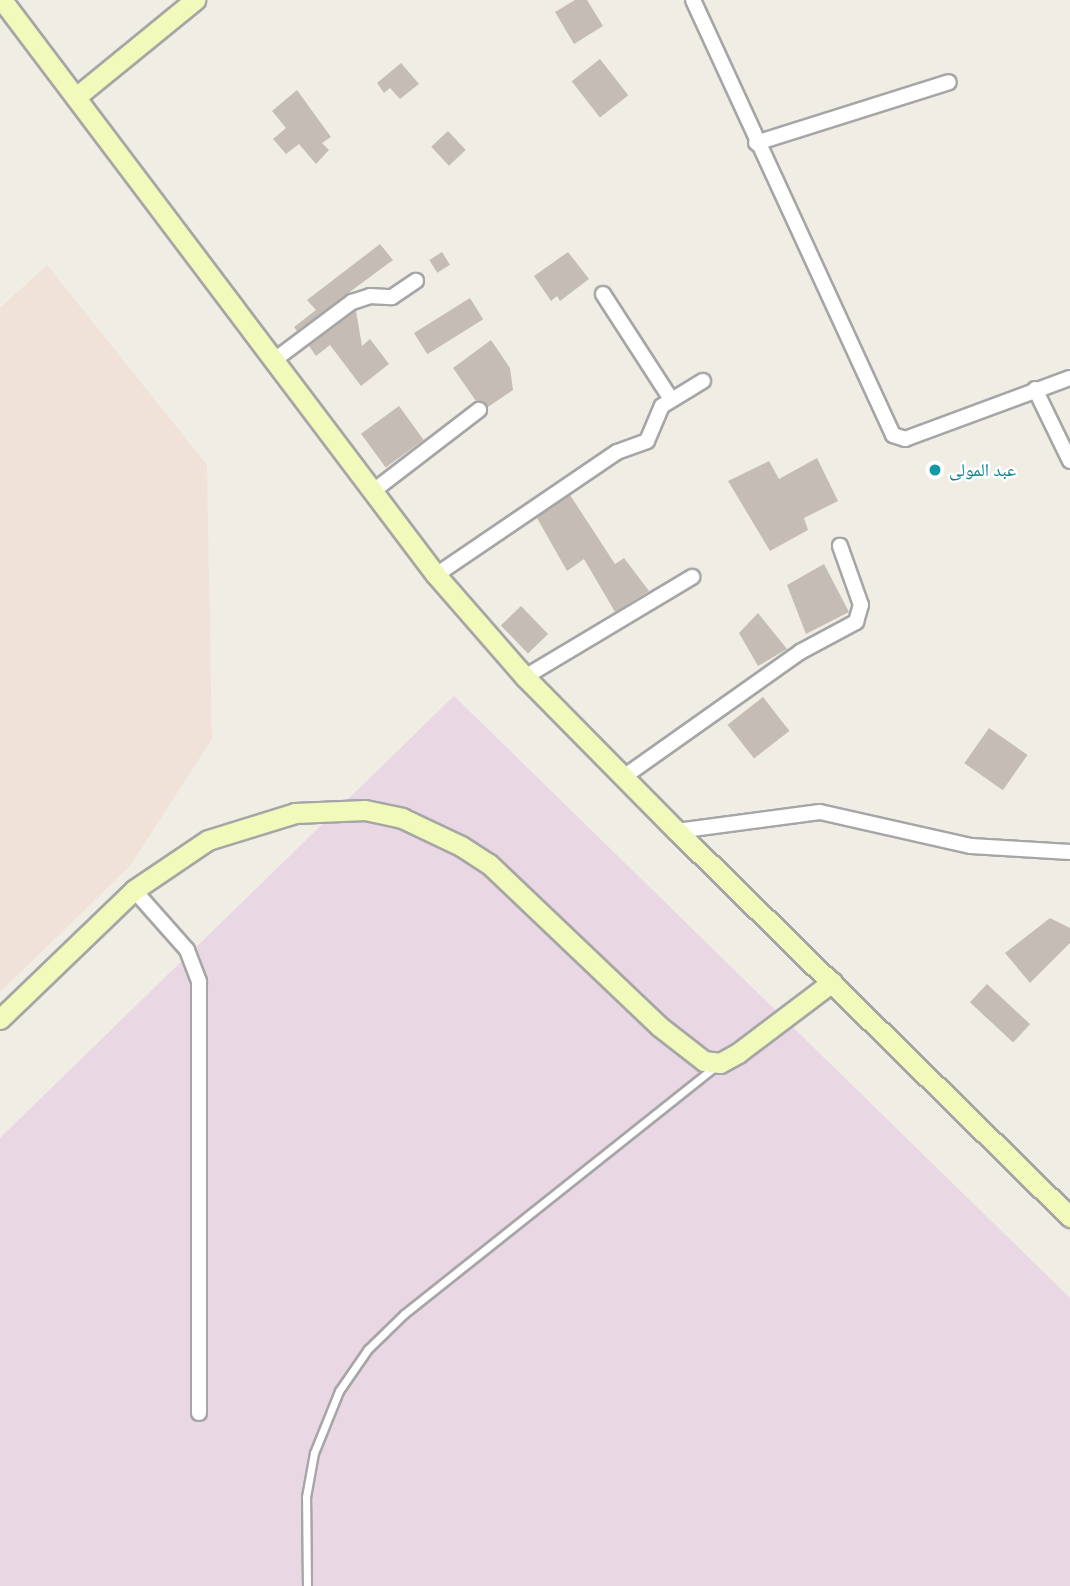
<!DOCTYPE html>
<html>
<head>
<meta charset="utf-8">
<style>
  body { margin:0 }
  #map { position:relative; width:1070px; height:1586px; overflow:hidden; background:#f0ede5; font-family:"Archivo Narrow","Noto Naskh Arabic",sans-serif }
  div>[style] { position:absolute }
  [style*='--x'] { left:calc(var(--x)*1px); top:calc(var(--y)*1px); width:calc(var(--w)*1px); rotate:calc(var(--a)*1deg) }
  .industrial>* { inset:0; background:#e9d7e4 }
  .military>* { inset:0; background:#f1e2d9 }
  .building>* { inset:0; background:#c5bdb5; transform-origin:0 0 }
  .roads { filter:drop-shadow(2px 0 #a6a6a6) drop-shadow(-2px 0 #a6a6a6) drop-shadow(0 2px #a6a6a6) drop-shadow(0 -2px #a6a6a6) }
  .lane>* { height:7px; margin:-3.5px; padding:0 3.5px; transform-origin:3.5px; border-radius:3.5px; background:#fff }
  .street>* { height:14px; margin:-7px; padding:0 7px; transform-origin:7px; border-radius:7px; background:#fff }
  .secondary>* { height:19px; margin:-9.5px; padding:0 9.5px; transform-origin:9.5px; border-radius:9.5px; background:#f1faba }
  .dots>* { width:19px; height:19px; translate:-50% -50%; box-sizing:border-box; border:4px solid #fff; border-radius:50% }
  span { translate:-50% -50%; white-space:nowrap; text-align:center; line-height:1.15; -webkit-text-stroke:5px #fff; paint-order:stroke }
  .culture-label { font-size:18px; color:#0d838f }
  .left { translate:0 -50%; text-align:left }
</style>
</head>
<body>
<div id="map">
  <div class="industrial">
    <i style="clip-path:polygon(454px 696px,1070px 1298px,1070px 1586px,0 1586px,0 1138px)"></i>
  </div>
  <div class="military">
    <i style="clip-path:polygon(47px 265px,207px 465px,212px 739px,130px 866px,0 992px,0 308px)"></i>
  </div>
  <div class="building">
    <i style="clip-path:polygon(575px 0,587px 0,603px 26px,574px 44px,555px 12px)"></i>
    <i style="left:600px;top:59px;width:46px;height:36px;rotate:52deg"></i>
    <i style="clip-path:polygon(401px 63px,419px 84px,400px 99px,390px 88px,384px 93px,377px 83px)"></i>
    <i style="clip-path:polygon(297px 90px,331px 137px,322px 143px,329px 150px,316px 164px,299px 144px,286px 154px,273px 139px,286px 128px,272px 111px)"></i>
    <i style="left:448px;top:131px;width:26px;height:23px;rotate:47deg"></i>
    <i style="clip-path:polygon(380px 244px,393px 260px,297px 331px,294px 327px,316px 310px,307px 300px)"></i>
    <i style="left:442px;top:252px;width:15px;height:15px;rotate:58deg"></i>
    <i style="clip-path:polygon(568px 252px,589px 279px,560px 301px,557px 296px,551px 301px,534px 276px)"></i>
    <i style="left:470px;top:298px;width:25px;height:66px;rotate:58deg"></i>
    <i style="clip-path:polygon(356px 311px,362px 346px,370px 339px,389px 364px,361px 386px,330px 345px,316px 356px,309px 346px)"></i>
    <i style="clip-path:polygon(491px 340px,510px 368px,513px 390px,488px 407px,476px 401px,453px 368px)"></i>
    <i style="left:399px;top:406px;width:42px;height:47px;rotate:54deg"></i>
    <i style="clip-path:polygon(817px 458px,838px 501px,804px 518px,808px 530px,770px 551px,728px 481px,769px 461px,779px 479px)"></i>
    <i style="clip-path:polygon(570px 495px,615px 564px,624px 558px,649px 591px,615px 612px,584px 559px,567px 571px,537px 518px)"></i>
    <i style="clip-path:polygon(824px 564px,849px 612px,806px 634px,787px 585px)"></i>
    <i style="left:521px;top:606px;width:39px;height:28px;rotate:46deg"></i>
    <i style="clip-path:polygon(758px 613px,787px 649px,758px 666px,739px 633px)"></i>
    <i style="left:763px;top:697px;width:43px;height:45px;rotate:52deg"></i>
    <i style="left:989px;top:728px;width:47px;height:43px;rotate:35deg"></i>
    <i style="clip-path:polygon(1050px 918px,1070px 928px,1070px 943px,1030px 983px,1005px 953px)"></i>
    <i style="left:987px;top:984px;width:59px;height:25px;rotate:43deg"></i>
  </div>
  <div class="roads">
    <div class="lane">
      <i style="--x:307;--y:1586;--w:89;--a:-90.6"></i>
      <i style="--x:306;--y:1497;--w:45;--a:-79.7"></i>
      <i style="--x:314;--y:1453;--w:67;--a:-68"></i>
      <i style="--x:339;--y:1391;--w:51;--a:-55.4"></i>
      <i style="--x:368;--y:1349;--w:50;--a:-44.2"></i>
      <i style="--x:404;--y:1314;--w:399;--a:-38.5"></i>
    </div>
    <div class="street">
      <i style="--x:693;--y:0;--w:479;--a:65.3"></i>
      <i style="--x:893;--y:435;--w:13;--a:18"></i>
      <i style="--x:905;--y:439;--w:176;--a:-20.3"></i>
      <i style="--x:756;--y:143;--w:202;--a:-17.5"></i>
      <i style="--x:603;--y:294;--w:125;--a:57.1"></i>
      <i style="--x:273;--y:361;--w:99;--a:-36.8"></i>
      <i style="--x:352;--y:302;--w:19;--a:-18"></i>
      <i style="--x:370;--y:296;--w:22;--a:3"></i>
      <i style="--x:392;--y:297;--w:29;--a:-34"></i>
      <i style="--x:1035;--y:389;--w:80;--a:64.1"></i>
      <i style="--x:372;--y:492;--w:135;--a:-37.5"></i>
      <i style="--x:436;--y:575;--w:219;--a:-34.2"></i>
      <i style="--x:617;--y:452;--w:32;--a:-20"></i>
      <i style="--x:647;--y:441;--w:38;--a:-67"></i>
      <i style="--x:662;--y:406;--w:48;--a:-31.4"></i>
      <i style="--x:525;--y:677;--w:195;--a:-30.9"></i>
      <i style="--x:625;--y:776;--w:214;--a:-35.3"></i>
      <i style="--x:800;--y:652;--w:64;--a:-28.2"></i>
      <i style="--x:856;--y:622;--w:18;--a:-74"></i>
      <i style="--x:861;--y:605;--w:63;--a:-109.6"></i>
      <i style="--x:677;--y:831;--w:144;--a:-7.6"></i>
      <i style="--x:820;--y:812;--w:155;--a:12.7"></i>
      <i style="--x:971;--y:846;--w:99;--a:3.5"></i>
      <i style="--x:134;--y:890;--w:80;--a:48.5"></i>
      <i style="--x:187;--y:950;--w:34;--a:69"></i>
      <i style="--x:199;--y:982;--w:431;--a:90"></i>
    </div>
    <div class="secondary">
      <i style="--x:2;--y:0;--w:720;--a:52.96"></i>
      <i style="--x:436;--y:575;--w:135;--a:48.9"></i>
      <i style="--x:525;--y:677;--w:216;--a:45.4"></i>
      <i style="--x:677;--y:831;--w:551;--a:44.49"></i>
      <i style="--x:76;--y:97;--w:154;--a:-39.2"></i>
      <i style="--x:0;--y:1019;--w:186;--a:-43.9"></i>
      <i style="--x:134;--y:890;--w:89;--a:-34"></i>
      <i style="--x:208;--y:840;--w:91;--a:-17.2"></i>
      <i style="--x:295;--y:813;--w:70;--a:-2.5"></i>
      <i style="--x:365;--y:810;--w:38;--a:12"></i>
      <i style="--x:402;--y:818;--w:65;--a:25.4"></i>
      <i style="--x:461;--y:846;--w:33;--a:33"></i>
      <i style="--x:489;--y:864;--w:235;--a:43.6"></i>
      <i style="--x:659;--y:1026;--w:57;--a:37.9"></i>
      <i style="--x:704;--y:1061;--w:16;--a:7"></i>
      <i style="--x:720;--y:1063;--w:21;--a:-29"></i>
      <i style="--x:738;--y:1053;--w:118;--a:-37.1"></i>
    </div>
  </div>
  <div class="dots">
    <i style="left:935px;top:470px;background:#0f9aa8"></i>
  </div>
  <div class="culture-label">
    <span class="left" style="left:949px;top:470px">عبد المولى</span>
  </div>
</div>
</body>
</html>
